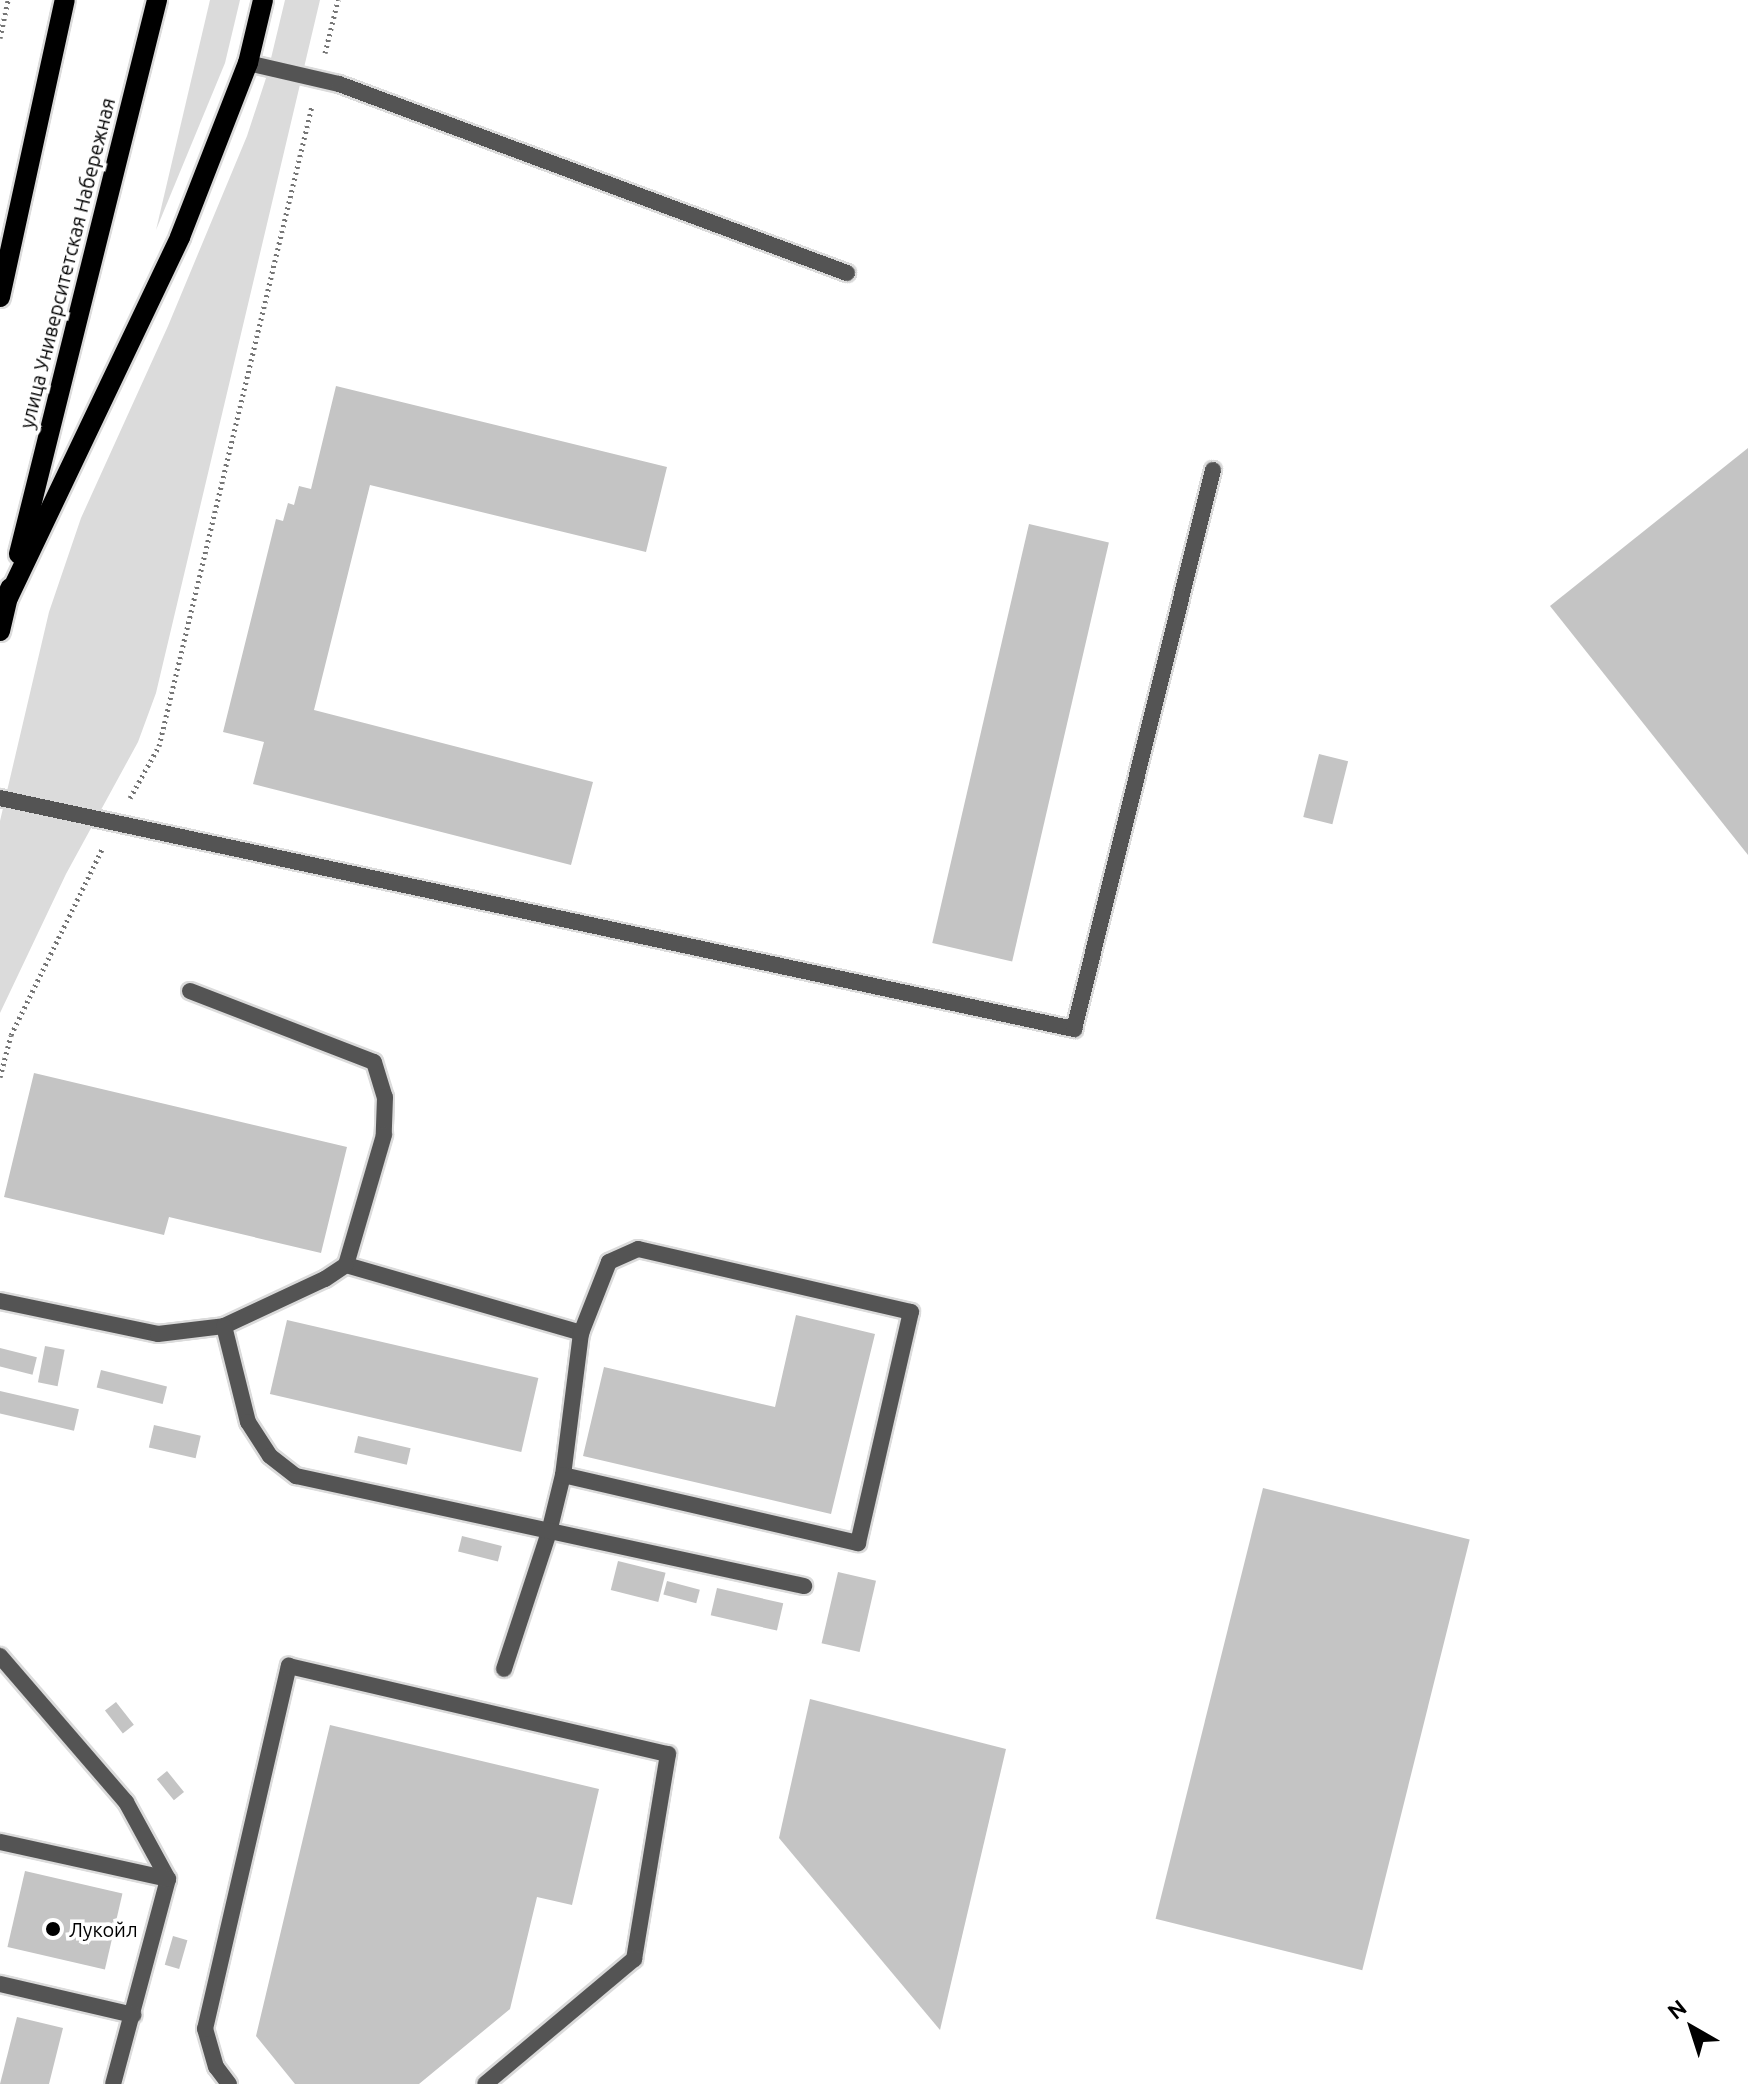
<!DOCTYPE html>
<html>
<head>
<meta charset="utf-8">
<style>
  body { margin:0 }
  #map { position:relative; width:1748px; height:2084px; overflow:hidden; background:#fff; font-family:Ubuntu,sans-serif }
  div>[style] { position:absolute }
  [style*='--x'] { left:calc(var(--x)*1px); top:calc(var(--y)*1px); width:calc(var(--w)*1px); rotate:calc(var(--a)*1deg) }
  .green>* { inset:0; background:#dbdbdb }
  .building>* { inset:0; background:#c4c4c4; transform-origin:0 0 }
  .path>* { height:5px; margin-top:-2.5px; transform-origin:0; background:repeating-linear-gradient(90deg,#767676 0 2px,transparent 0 6px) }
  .roads { filter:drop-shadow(2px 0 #dbdbdb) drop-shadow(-2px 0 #dbdbdb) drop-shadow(0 2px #dbdbdb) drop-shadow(0 -2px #dbdbdb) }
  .lane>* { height:16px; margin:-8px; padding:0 8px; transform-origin:8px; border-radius:8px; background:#545454 }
  .primary>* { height:20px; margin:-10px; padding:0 10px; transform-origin:10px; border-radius:10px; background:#000 }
  .dots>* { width:22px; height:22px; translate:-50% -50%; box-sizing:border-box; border:4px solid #fff; border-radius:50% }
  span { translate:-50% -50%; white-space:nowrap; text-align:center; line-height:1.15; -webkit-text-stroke:7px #fff; paint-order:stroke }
  .street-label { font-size:20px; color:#000 }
  .poi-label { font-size:20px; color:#000 }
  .left { translate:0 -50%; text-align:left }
  .north { position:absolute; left:1652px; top:1988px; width:80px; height:80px; -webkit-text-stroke:6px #fff; paint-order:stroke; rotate:321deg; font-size:22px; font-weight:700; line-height:32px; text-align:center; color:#000 }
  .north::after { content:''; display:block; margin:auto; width:28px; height:36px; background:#000; clip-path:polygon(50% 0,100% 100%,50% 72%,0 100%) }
</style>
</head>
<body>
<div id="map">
  <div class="green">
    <i style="clip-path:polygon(210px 0,240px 0,225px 63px,156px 230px)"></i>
    <i style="clip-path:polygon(285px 0,320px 0,156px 693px,138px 742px,66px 874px,0 1013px,0 821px,49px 612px,81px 518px,168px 326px,247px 136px,267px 75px)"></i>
  </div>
  <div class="building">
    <i style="clip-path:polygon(336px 386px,667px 467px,646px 552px,370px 485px,314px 710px,593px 782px,571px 865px,253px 784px,264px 742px,223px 732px,276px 519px,283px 521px,288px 503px,294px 505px,299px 486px,311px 489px)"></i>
    <i style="clip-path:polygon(1748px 448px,1748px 855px,1550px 606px)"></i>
    <i style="left:1029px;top:524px;width:82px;height:430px;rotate:13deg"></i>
    <i style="left:1319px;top:754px;width:30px;height:65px;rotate:14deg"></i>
    <i style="clip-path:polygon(34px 1073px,347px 1147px,321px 1253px,169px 1217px,164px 1235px,4px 1197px)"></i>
    <i style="clip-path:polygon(796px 1315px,875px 1334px,831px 1514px,583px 1456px,604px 1367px,775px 1407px)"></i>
    <i style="left:287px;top:1320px;width:258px;height:76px;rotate:13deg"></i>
    <i style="left:45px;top:1346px;width:20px;height:37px;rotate:11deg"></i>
    <i style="left:0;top:1348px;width:38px;height:18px;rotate:14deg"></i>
    <i style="left:101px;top:1370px;width:68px;height:18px;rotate:14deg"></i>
    <i style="left:0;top:1391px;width:81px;height:22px;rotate:13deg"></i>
    <i style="left:154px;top:1425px;width:48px;height:23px;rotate:13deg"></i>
    <i style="left:358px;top:1436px;width:54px;height:17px;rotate:13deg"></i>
    <i style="left:1263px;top:1488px;width:213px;height:444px;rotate:14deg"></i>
    <i style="left:462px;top:1536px;width:41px;height:16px;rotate:14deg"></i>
    <i style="left:618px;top:1561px;width:49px;height:30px;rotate:14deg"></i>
    <i style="left:838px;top:1572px;width:39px;height:73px;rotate:13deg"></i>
    <i style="left:667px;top:1581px;width:34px;height:14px;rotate:15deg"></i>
    <i style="left:717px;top:1588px;width:68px;height:28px;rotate:13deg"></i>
    <i style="clip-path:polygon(810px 1699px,1006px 1749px,940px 2030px,779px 1838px)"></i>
    <i style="left:116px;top:1702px;width:29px;height:14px;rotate:52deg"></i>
    <i style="clip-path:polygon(330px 1725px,599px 1789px,572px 1905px,537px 1897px,510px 2009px,419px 2084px,295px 2084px,256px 2036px)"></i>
    <i style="left:167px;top:1771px;width:27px;height:13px;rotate:51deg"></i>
    <i style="left:25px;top:1871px;width:100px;height:78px;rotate:13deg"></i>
    <i style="left:173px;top:1936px;width:15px;height:30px;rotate:16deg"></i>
    <i style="clip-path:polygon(17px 2017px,63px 2028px,49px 2084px,0 2084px)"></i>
  </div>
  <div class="path">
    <i style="--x:0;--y:38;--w:39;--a:-78"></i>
    <i style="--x:325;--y:53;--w:55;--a:-76.2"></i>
    <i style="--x:130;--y:798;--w:60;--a:-60.9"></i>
    <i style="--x:159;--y:746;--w:658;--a:-76.56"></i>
    <i style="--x:0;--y:1077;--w:43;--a:-75.3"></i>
    <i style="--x:11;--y:1035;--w:207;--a:-63.9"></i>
  </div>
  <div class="roads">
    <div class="lane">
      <i style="--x:248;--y:63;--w:93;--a:13"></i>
      <i style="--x:339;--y:84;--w:542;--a:20.41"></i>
      <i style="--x:0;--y:798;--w:1099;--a:12.14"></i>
      <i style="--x:1074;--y:1029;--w:576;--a:-76.04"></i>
      <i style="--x:190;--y:991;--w:197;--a:21.1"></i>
      <i style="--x:374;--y:1062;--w:37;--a:73"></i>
      <i style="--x:385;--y:1097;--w:38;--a:92"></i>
      <i style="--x:384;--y:1135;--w:135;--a:106.3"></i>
      <i style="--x:346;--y:1265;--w:245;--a:16.1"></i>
      <i style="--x:581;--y:1333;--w:143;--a:97.2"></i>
      <i style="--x:563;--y:1475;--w:59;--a:103.8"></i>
      <i style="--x:549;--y:1532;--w:144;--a:108.2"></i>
      <i style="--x:0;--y:1301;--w:161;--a:11.8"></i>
      <i style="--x:158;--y:1334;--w:66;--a:-6.9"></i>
      <i style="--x:224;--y:1326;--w:111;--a:-25"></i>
      <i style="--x:325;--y:1279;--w:25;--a:-34"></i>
      <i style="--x:224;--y:1326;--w:99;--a:76"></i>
      <i style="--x:248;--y:1422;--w:40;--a:57.1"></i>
      <i style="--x:270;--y:1456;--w:33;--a:38"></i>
      <i style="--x:296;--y:1476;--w:520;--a:12.22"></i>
      <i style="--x:563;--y:1475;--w:303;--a:13"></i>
      <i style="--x:858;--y:1543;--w:237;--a:-77.1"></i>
      <i style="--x:911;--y:1312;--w:280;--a:-167"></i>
      <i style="--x:638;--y:1249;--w:32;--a:156"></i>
      <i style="--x:609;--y:1262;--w:76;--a:111.5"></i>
      <i style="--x:0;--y:1656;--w:193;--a:49.2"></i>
      <i style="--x:126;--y:1802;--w:88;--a:61.4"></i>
      <i style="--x:168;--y:1879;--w:212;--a:105"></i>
      <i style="--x:0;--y:1842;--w:172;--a:12.4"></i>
      <i style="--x:0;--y:1984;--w:137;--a:13.1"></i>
      <i style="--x:229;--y:2084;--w:21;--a:-127"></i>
      <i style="--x:216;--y:2067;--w:40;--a:-106"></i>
      <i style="--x:205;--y:2029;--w:373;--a:-77"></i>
      <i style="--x:289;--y:1666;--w:389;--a:13.1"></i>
      <i style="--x:668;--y:1754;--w:208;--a:99.4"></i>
      <i style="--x:634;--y:1959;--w:194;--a:140"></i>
    </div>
    <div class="primary">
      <i style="--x:0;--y:297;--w:304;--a:-77.7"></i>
      <i style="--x:19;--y:554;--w:571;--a:-76.01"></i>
      <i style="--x:8;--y:598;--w:400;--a:-64.5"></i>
      <i style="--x:180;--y:237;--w:187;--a:-68.7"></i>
      <i style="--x:248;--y:63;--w:65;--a:-76.6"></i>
      <i style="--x:0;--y:631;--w:44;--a:-76.9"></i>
    </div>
  </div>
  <div class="dots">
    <i style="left:53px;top:1929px;background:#000"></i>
  </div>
  <div class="street-label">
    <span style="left:67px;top:263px;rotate:-76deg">улица Университетская Набережная</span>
  </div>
  <div class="poi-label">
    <span class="left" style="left:69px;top:1929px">Лукойл</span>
  </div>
  <div class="north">N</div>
</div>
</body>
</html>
